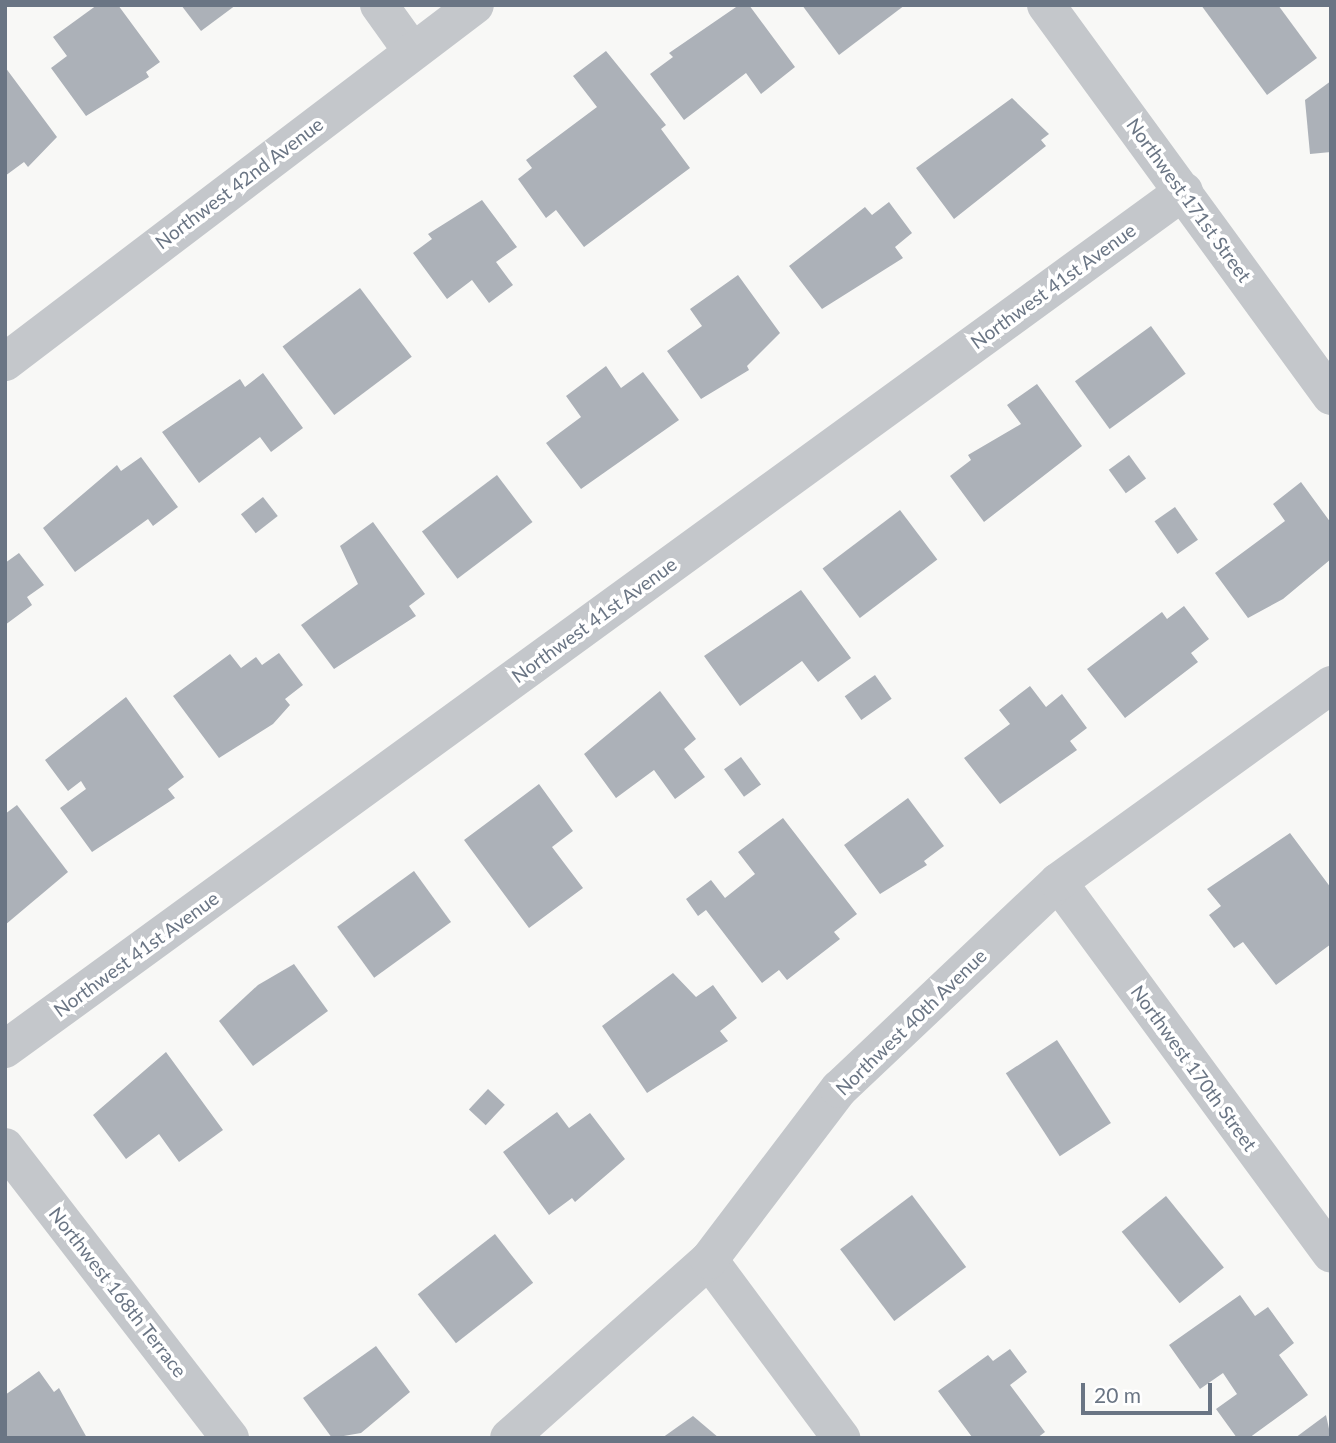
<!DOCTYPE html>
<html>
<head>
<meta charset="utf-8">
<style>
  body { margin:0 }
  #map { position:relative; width:1336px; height:1443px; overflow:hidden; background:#f8f8f6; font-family:Lato,sans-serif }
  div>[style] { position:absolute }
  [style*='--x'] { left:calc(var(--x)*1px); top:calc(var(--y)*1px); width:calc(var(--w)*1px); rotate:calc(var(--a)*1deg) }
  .building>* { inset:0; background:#acb1b8; transform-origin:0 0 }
  .minor>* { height:38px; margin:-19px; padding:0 19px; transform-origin:19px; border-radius:19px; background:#c4c7cb }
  span { translate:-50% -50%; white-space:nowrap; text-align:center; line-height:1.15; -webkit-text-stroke:7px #fff; paint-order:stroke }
  .street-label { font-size:19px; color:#6a7584 }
  .frame { position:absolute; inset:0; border:7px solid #6a7584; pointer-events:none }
  .scale { position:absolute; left:1081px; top:1383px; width:131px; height:32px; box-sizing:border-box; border:4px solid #6a7584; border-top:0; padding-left:9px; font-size:21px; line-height:24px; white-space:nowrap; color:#6a7584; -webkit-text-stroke:5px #fff; paint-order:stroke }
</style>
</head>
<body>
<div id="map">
  <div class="building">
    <i style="clip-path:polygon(97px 5px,118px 5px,160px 62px,146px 72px,149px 77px,86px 116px,51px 68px,67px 56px,53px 37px)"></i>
    <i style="clip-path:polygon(181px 5px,236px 5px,201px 31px)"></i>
    <i style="clip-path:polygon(739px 5px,749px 5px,795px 67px,761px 94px,746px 73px,684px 120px,650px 74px,673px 57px,669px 53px)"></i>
    <i style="clip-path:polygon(802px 5px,905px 5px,839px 55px)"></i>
    <i style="clip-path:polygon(1201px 5px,1278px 5px,1317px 58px,1267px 95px)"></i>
    <i style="clip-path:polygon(606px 51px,666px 125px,661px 129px,690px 168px,584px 247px,556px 210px,546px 218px,518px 179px,532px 168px,526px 160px,597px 107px,573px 76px)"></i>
    <i style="clip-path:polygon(5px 67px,57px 137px,28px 167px,24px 162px,5px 176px)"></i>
    <i style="clip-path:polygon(1331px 81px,1331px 152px,1310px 154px,1305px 100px)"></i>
    <i style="clip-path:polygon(1012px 98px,1049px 134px,1041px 140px,1046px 146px,954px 219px,916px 168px)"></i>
    <i style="clip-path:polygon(482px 200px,517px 247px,496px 262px,513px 285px,489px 303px,472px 280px,447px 299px,413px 253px,432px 239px,428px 234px)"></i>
    <i style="clip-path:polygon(889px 202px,912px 233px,895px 247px,903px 258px,822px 309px,789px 266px,865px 207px,872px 215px)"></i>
    <i style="clip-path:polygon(738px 275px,780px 333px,747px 366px,749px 370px,701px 399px,667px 351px,702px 326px,690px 309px)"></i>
    <i style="left:360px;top:288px;width:86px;height:97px;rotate:53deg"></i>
    <i style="left:1151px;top:326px;width:59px;height:94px;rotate:54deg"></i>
    <i style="clip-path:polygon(606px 366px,621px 388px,643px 372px,679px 420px,581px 489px,546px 443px,581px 417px,566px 396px)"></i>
    <i style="clip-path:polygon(263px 373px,303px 428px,271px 452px,260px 437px,199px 483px,162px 432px,240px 379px,245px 387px)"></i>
    <i style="clip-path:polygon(1037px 384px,1082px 446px,984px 522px,950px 476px,971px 460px,968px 455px,1021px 424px,1007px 405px)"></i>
    <i style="left:1129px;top:455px;width:29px;height:25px;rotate:54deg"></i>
    <i style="clip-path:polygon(141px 457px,178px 507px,153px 526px,148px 519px,75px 572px,43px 528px,117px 465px,121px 471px)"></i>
    <i style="left:497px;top:475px;width:59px;height:94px;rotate:53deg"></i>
    <i style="clip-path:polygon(1301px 482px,1331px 523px,1331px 559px,1283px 599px,1248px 618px,1215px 573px,1285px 521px,1273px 504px)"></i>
    <i style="left:263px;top:497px;width:24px;height:28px;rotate:52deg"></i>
    <i style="left:1175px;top:507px;width:40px;height:25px;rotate:55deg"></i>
    <i style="left:900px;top:510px;width:62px;height:97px;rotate:53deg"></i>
    <i style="clip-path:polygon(373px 522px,425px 594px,409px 606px,416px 616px,334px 669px,301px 625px,358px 584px,340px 546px)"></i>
    <i style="clip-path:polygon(19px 553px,44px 585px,27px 597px,32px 605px,5px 625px,5px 563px)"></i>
    <i style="clip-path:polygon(801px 590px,851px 658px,818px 682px,802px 661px,740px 706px,704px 656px)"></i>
    <i style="clip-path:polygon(1184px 606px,1209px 639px,1191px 653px,1198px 662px,1125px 718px,1087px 669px,1162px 612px,1167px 619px)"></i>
    <i style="clip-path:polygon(279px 653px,303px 685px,285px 699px,290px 705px,273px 724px,219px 758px,173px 696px,230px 654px,241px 668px,256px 657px,262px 665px)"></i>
    <i style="left:875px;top:675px;width:29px;height:37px;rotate:55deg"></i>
    <i style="clip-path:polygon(1030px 686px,1046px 707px,1062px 694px,1087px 728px,1070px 741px,1077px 750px,1000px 804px,964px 758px,1010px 724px,999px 710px)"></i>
    <i style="clip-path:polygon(660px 691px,696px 739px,684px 749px,705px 777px,675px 799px,654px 770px,616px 798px,584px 754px)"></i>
    <i style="clip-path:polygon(126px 697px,184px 777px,168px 789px,175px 798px,92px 852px,60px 808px,86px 789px,81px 781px,68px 791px,45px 760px)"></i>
    <i style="left:741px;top:757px;width:34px;height:21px;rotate:54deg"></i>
    <i style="clip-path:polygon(539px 784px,573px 831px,552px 847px,583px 888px,529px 928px,464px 840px)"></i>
    <i style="clip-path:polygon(908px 798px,944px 846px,924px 861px,927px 865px,880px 894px,844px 845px)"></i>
    <i style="clip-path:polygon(17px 805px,68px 872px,5px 925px,5px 814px)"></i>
    <i style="clip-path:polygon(783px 818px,857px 914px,834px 932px,840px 939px,787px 980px,779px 970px,762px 983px,706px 910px,698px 916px,686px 899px,711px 880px,725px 898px,755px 874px,738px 852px)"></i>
    <i style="clip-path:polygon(1290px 833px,1331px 888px,1331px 944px,1276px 985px,1243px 942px,1234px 948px,1209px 915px,1221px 906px,1207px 889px)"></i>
    <i style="left:414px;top:871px;width:63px;height:95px;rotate:54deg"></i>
    <i style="clip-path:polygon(294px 964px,328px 1011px,253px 1066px,219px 1021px,258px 985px)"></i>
    <i style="clip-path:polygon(673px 973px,696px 997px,713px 985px,737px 1018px,720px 1031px,728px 1041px,647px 1093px,602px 1026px)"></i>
    <i style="left:1057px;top:1040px;width:99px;height:61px;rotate:57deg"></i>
    <i style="clip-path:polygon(166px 1052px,223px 1130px,179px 1162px,159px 1134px,126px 1159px,93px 1115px)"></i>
    <i style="left:488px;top:1089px;width:23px;height:28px;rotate:43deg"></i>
    <i style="clip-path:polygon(557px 1112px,569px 1128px,590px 1113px,625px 1159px,575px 1202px,572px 1198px,549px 1215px,503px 1152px)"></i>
    <i style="left:912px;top:1195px;width:90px;height:90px;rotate:53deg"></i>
    <i style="left:1166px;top:1196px;width:92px;height:57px;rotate:51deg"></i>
    <i style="left:495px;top:1234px;width:62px;height:98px;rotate:52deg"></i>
    <i style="clip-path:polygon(1240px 1295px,1255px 1316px,1268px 1307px,1294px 1343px,1279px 1355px,1308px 1395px,1249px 1438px,1237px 1438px,1216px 1409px,1237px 1394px,1223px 1373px,1200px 1389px,1169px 1345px)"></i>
    <i style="clip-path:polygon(376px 1346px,410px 1392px,361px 1433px,332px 1438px,303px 1398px)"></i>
    <i style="clip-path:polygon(1010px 1349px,1027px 1372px,1010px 1385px,1045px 1432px,1037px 1438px,972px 1437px,938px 1391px,988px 1355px,993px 1361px)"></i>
    <i style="clip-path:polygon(39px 1371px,54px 1392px,59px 1388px,87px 1438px,5px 1438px,5px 1395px)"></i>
    <i style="clip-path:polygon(1326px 1415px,1331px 1438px,1295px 1438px,1303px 1432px)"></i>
    <i style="clip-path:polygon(693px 1416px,719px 1438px,662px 1438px,676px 1428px)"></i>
  </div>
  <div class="minor">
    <i style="--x:379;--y:5;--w:57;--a:54.3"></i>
    <i style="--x:1046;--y:5;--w:484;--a:53.9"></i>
    <i style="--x:5;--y:362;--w:590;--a:-37.22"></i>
    <i style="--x:1058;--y:882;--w:461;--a:53.7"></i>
    <i style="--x:5;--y:1049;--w:1458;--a:-36.04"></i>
    <i style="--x:5;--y:1147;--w:368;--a:52.3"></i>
    <i style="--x:709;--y:1260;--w:222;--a:53.4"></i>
    <i style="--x:509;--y:1438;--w:268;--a:-41.7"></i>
    <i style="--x:709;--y:1260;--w:215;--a:-52.8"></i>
    <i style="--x:839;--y:1089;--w:301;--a:-43.4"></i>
    <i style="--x:1058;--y:882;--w:337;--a:-35.8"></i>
  </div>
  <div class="street-label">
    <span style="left:239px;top:183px;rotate:-37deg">Northwest 42nd Avenue</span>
    <span style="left:1189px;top:200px;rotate:54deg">Northwest 171st Street</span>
    <span style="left:1053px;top:286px;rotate:-36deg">Northwest 41st Avenue</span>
    <span style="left:594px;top:620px;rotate:-36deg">Northwest 41st Avenue</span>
    <span style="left:136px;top:954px;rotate:-36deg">Northwest 41st Avenue</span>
    <span style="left:911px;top:1022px;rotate:-44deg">Northwest 40th Avenue</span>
    <span style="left:1194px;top:1068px;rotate:54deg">Northwest 170th Street</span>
    <span style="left:118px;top:1292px;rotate:52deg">Northwest 168th Terrace</span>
  </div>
  <div class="frame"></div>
  <div class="scale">20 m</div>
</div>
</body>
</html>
